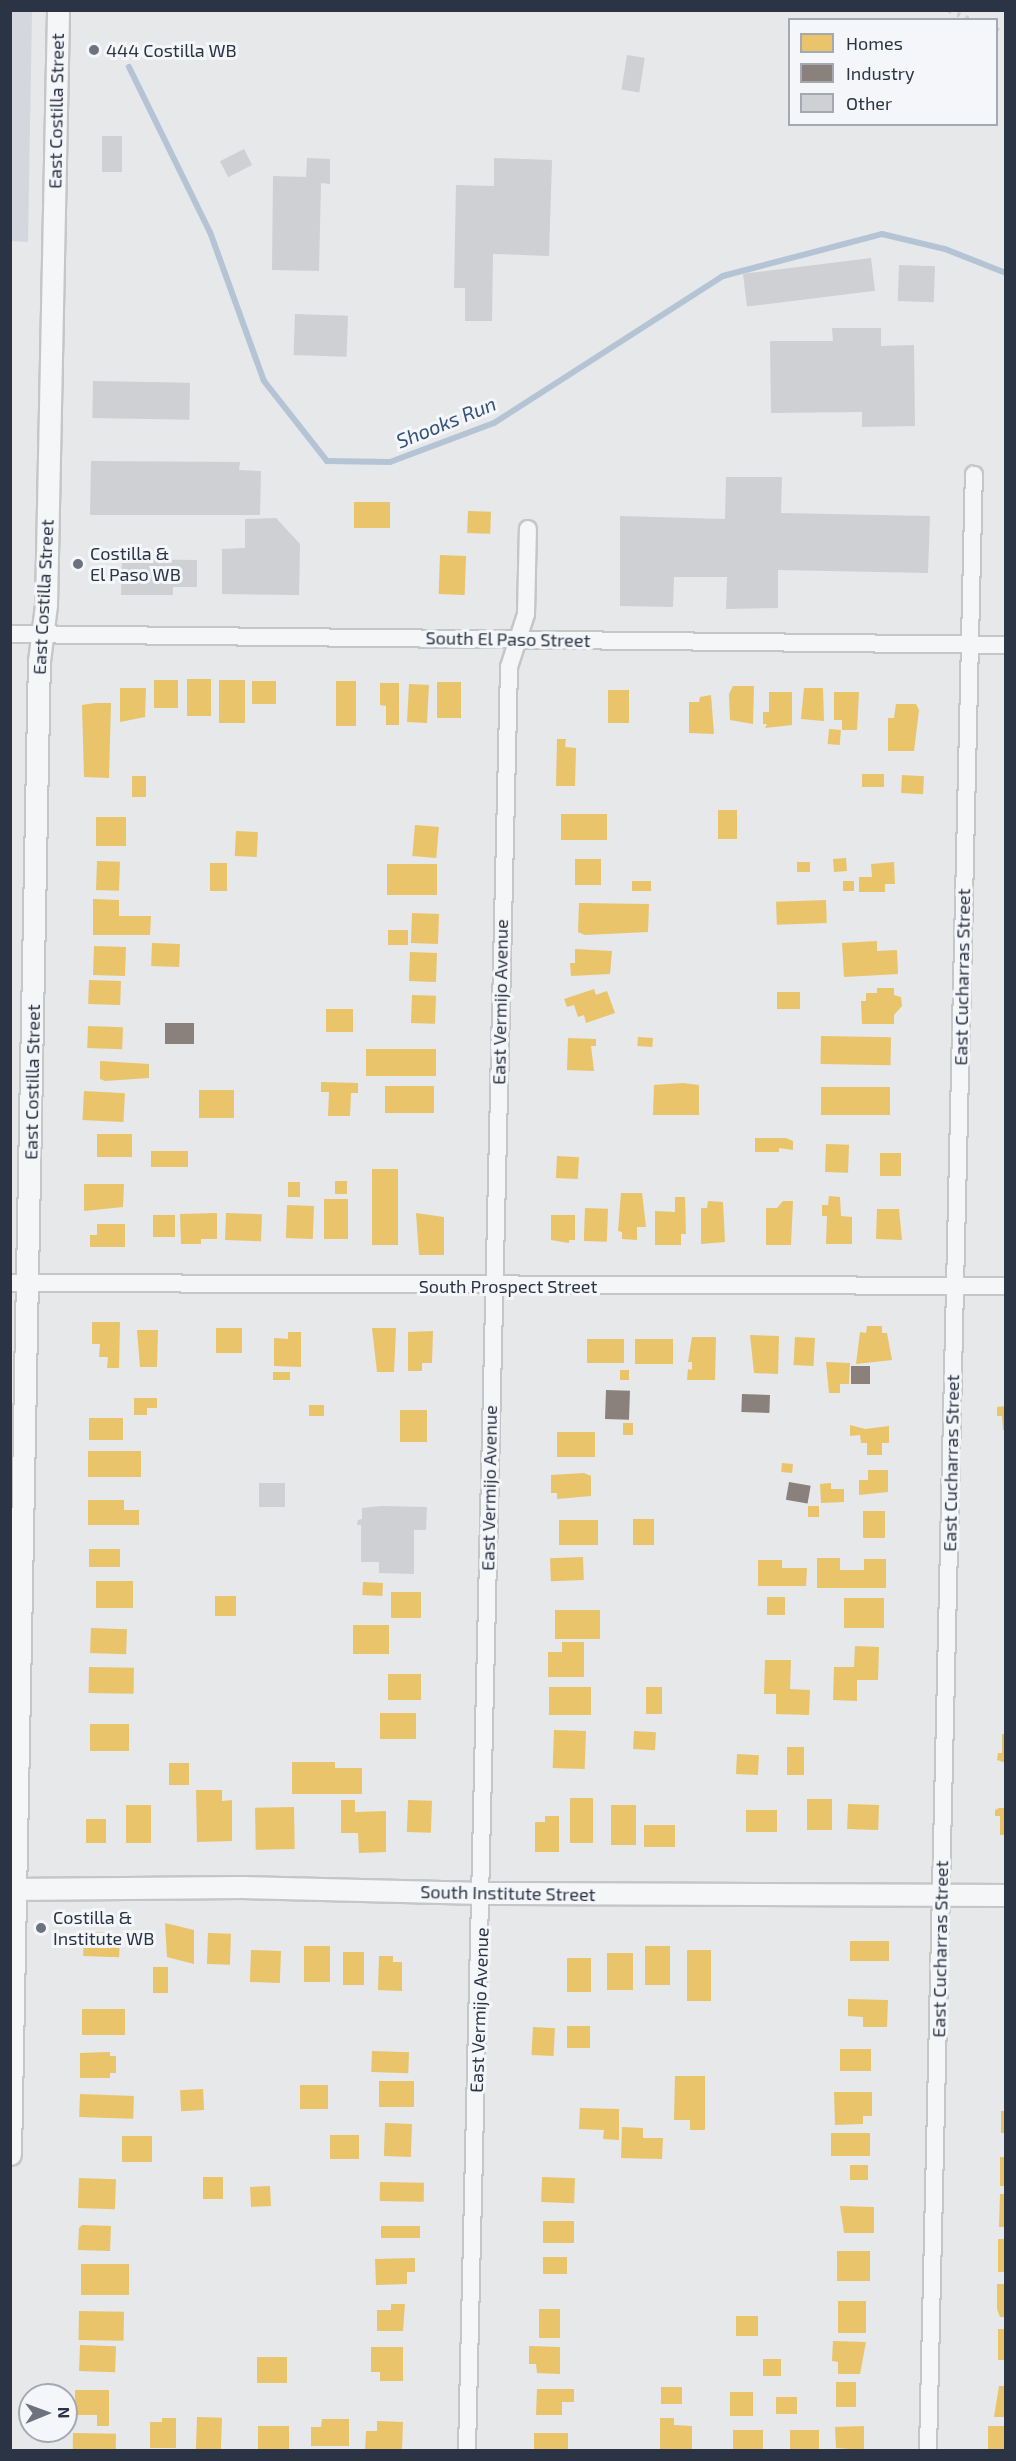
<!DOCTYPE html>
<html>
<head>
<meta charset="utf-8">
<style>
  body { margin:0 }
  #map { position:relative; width:1016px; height:2461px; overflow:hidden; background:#e6e8ea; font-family:"Exo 2",sans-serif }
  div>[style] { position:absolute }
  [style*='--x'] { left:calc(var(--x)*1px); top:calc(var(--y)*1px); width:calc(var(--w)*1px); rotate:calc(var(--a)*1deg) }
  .built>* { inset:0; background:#d4d7dd }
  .homes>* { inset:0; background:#e9c46a; transform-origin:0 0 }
  .industry>* { inset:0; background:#8a817c; transform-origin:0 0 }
  .stream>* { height:6px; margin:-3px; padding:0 3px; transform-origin:3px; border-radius:3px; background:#b4c4d5 }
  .building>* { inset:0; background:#ced0d3; transform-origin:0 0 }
  .roads { filter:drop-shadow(2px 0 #c4c6c8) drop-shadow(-2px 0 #c4c6c8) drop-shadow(0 2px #c4c6c8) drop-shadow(0 -2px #c4c6c8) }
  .minor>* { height:16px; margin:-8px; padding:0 8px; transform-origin:8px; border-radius:8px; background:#f5f6f7 }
  .tertiary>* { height:21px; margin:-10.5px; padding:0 10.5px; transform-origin:10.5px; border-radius:10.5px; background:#f5f6f7 }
  .rail>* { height:4.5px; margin-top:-2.25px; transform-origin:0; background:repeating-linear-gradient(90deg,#cecfd2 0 3px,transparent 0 9px) }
  .dots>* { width:16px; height:16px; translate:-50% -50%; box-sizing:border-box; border:3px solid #f4f6f9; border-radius:50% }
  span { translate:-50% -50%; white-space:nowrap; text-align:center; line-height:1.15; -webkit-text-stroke:6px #f4f6f9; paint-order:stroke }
  .poi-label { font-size:18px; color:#2b3445 }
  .left { translate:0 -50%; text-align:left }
  .street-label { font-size:18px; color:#2b3445 }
  .water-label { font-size:20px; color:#34527a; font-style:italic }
  .frame { position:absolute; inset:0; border:12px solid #2b3445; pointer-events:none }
  .legend { position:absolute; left:788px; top:18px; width:210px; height:108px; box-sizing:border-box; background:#f4f6f9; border:2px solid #a4a8b1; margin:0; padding:8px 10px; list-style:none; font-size:18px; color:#2b3445 }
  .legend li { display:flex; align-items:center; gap:12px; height:30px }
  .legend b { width:30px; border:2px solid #a4a8b1 }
  .north { position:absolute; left:18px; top:2383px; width:60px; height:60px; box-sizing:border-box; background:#f4f6f9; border:2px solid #a4a8b1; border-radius:50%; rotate:89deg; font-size:16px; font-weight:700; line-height:24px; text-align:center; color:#2b3445 }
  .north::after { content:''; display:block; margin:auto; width:21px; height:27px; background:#6c737f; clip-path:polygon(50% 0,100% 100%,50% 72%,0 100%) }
</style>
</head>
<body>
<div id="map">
  <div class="built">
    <i style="clip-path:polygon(11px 10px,32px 11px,28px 242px,11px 241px)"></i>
  </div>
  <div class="homes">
    <i style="left:354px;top:502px;width:36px;height:26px"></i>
    <i style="left:468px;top:511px;width:23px;height:22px;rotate:2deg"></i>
    <i style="left:440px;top:555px;width:26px;height:39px;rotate:2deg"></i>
    <i style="left:187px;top:679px;width:24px;height:37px"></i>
    <i style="left:154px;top:680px;width:24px;height:28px"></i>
    <i style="left:219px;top:680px;width:26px;height:43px"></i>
    <i style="left:252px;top:681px;width:24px;height:23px"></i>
    <i style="left:336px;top:681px;width:20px;height:45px"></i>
    <i style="left:437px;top:682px;width:24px;height:36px"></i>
    <i style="clip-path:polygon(380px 683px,399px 683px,399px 725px,386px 725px,386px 706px,380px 705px)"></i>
    <i style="left:409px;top:684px;width:20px;height:38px;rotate:3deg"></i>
    <i style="clip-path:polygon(733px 686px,754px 686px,753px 724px,730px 720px,729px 694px)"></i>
    <i style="clip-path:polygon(120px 688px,146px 688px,145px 717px,120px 722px)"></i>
    <i style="clip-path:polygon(804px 688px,823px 688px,824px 721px,801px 719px)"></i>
    <i style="left:608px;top:690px;width:21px;height:33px"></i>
    <i style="clip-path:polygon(769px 692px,792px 692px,792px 725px,765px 728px,767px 724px,763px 724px,763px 712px,769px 712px)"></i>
    <i style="clip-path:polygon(834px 692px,859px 692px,857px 730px,842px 730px,842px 720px,834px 720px)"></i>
    <i style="clip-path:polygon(711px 695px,714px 734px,689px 733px,689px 702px,699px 702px,700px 697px)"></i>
    <i style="clip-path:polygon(95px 703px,111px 703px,109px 778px,84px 777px,82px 705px)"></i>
    <i style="clip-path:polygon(896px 704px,916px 704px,919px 710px,914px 751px,888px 751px,888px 718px,894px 718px)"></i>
    <i style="left:829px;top:729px;width:12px;height:15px;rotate:5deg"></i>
    <i style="clip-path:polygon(557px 739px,566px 739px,565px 747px,576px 748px,575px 786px,556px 786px)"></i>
    <i style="left:862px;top:774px;width:22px;height:13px"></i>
    <i style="left:902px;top:775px;width:22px;height:18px;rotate:3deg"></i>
    <i style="left:132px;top:776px;width:14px;height:21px"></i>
    <i style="left:718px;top:810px;width:19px;height:29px"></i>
    <i style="left:561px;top:814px;width:46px;height:26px"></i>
    <i style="left:96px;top:817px;width:30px;height:29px"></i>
    <i style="left:415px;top:825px;width:24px;height:31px;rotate:5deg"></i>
    <i style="left:236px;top:831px;width:22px;height:25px;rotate:3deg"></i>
    <i style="left:846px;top:858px;width:13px;height:13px;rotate:86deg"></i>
    <i style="left:575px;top:859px;width:26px;height:26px"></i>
    <i style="left:97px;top:861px;width:23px;height:29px;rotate:2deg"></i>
    <i style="left:797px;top:862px;width:13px;height:10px"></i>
    <i style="clip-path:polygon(894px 862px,895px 884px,885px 884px,885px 892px,859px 892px,859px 877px,872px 877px,871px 864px)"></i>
    <i style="left:210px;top:863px;width:17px;height:28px"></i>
    <i style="left:387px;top:864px;width:50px;height:31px"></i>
    <i style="left:632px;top:881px;width:19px;height:10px"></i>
    <i style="left:843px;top:881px;width:11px;height:10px"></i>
    <i style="clip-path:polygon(93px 899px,119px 900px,119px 916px,151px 916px,150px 935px,93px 935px)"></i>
    <i style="left:826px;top:900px;width:23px;height:50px;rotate:88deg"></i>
    <i style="clip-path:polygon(579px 903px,649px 904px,648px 932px,585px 935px,578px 932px)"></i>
    <i style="left:412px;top:913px;width:27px;height:30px;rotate:2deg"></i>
    <i style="left:388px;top:930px;width:20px;height:15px"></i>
    <i style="clip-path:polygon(877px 941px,877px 951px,897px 950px,898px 974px,844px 977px,842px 943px)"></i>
    <i style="left:152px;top:943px;width:28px;height:23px;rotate:2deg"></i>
    <i style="left:94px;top:946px;width:32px;height:29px;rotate:2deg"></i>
    <i style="clip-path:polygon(575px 949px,612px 951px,610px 974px,571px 976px,570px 963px,575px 963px)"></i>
    <i style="left:410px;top:952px;width:27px;height:29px;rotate:2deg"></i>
    <i style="left:89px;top:980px;width:32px;height:24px;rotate:2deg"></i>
    <i style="clip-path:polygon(877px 988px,894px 988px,894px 995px,901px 997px,902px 1006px,894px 1015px,894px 1024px,862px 1024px,861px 1001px,866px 1001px,866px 993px,877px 993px)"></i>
    <i style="clip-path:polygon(594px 989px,596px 995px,607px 991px,615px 1013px,586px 1023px,584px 1015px,578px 1017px,574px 1005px,567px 1007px,564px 999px)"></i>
    <i style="left:777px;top:992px;width:23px;height:17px"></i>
    <i style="left:412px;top:995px;width:24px;height:28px;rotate:2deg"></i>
    <i style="left:326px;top:1009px;width:27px;height:23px"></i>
    <i style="left:88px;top:1026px;width:35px;height:22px;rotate:2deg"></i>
    <i style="left:821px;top:1036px;width:70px;height:28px;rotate:1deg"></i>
    <i style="left:638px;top:1037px;width:15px;height:9px;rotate:4deg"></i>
    <i style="clip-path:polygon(568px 1038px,596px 1039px,596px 1046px,591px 1046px,594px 1071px,567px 1070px)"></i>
    <i style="left:436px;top:1049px;width:27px;height:70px;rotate:90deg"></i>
    <i style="clip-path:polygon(100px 1061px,149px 1064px,149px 1078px,105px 1081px,100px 1079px)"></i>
    <i style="clip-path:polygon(321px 1082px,358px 1083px,358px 1093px,351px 1093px,350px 1116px,328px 1116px,329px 1092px,321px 1092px)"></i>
    <i style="clip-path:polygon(683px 1083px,699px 1085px,699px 1115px,653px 1115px,654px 1085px)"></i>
    <i style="left:434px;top:1086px;width:27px;height:49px;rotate:90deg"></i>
    <i style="left:821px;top:1087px;width:69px;height:28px"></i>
    <i style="left:199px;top:1090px;width:35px;height:28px"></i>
    <i style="left:84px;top:1091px;width:41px;height:29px;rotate:3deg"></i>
    <i style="left:132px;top:1134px;width:23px;height:35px;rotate:90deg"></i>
    <i style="clip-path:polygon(755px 1138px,786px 1138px,793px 1141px,793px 1150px,779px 1148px,779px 1152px,755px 1152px)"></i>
    <i style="left:826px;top:1144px;width:23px;height:28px;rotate:2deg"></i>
    <i style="left:151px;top:1151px;width:37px;height:16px"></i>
    <i style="left:880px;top:1153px;width:21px;height:23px"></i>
    <i style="left:557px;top:1156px;width:22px;height:22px;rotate:3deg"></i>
    <i style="left:372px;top:1169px;width:26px;height:76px"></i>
    <i style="left:335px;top:1181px;width:12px;height:13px"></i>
    <i style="left:288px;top:1182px;width:12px;height:15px"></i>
    <i style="clip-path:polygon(84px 1184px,124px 1184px,123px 1207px,84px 1211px)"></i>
    <i style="clip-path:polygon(621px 1193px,642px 1193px,646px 1227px,637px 1227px,637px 1240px,622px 1239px,622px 1232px,618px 1231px)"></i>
    <i style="clip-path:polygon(829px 1196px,840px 1197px,841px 1216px,852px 1217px,852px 1244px,826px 1244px,827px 1216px,822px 1216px,822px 1205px,828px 1205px)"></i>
    <i style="clip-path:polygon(675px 1197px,685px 1197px,686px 1234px,681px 1234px,681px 1245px,655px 1245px,655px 1211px,675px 1212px)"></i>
    <i style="left:324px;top:1199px;width:24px;height:40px"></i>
    <i style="clip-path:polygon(708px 1201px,723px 1202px,725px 1242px,701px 1244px,701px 1208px,707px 1208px)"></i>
    <i style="clip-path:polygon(783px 1201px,793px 1201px,791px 1245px,766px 1245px,766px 1208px,777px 1208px)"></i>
    <i style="left:287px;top:1205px;width:27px;height:33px;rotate:2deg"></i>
    <i style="left:585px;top:1208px;width:23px;height:33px;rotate:2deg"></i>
    <i style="clip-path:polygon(877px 1209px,899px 1209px,902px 1240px,876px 1239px)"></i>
    <i style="clip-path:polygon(217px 1213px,217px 1239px,201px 1239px,201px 1244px,181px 1244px,180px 1214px)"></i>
    <i style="left:226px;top:1213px;width:36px;height:27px;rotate:2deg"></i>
    <i style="clip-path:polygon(416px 1213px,444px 1217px,444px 1255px,419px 1255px)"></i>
    <i style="left:153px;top:1215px;width:22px;height:22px"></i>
    <i style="clip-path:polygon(551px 1215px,575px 1215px,575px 1240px,569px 1240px,569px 1243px,551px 1240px)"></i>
    <i style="clip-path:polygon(97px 1224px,125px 1224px,125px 1247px,90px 1247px,90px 1235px,97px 1235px)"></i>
    <i style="clip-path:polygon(92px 1322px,120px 1322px,119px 1368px,107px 1368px,108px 1357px,99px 1357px,100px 1344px,92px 1344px)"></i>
    <i style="clip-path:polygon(867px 1326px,882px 1326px,882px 1333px,887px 1333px,892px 1360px,856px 1364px,860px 1332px,866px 1333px)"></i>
    <i style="left:216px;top:1328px;width:26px;height:25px"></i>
    <i style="clip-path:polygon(372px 1328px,396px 1328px,394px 1372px,377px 1372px)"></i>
    <i style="clip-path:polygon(137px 1330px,158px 1330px,157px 1367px,140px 1367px)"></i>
    <i style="clip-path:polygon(433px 1331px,432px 1363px,422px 1363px,422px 1371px,408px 1371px,408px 1332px)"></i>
    <i style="clip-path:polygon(288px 1332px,301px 1332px,301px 1367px,274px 1366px,274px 1338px,288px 1339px)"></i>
    <i style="clip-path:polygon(750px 1335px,779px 1336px,778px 1374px,754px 1373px)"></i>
    <i style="clip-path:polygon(692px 1337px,716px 1337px,715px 1380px,687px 1380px,688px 1369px,692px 1370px,692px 1362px,688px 1362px)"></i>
    <i style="left:795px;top:1337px;width:20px;height:28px;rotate:3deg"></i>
    <i style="left:624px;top:1339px;width:24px;height:37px;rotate:90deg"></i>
    <i style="left:673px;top:1339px;width:25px;height:38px;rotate:90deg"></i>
    <i style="clip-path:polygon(826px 1362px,850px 1363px,849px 1384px,840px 1384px,840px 1393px,829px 1393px)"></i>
    <i style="left:620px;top:1370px;width:9px;height:10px"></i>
    <i style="left:273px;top:1372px;width:17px;height:8px"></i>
    <i style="clip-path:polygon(134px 1398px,157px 1398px,157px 1408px,147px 1408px,147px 1415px,134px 1415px)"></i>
    <i style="left:324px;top:1405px;width:11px;height:15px;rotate:90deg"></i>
    <i style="clip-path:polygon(1006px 1406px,1006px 1430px,1003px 1430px,1002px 1416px,997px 1416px,997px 1407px)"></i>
    <i style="left:400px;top:1410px;width:27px;height:32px"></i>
    <i style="left:89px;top:1418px;width:34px;height:22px"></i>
    <i style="left:623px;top:1423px;width:10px;height:12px"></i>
    <i style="clip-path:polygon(850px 1425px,865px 1429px,889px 1426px,889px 1443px,882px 1443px,882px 1455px,867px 1455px,867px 1443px,861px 1443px,860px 1435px,850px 1436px)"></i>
    <i style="left:557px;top:1432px;width:38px;height:25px"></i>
    <i style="left:88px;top:1451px;width:53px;height:26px"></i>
    <i style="left:782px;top:1463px;width:11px;height:9px;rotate:5deg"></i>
    <i style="clip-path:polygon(868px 1470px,888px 1470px,888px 1492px,859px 1495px,859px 1480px,868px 1480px)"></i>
    <i style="clip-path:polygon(584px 1473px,591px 1476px,591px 1496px,557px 1499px,557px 1493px,551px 1493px,551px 1475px)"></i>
    <i style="clip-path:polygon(831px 1483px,831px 1489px,844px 1489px,844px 1502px,821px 1503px,820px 1484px)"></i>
    <i style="clip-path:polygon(88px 1500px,124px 1500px,124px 1510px,139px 1510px,139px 1525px,88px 1525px)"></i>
    <i style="left:819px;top:1506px;width:11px;height:11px;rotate:90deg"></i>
    <i style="left:863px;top:1511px;width:22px;height:27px"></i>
    <i style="left:633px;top:1519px;width:21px;height:26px"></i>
    <i style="left:559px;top:1520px;width:39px;height:25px"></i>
    <i style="left:89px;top:1549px;width:31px;height:18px"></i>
    <i style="left:583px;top:1557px;width:23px;height:33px;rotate:88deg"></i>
    <i style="clip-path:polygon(817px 1558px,840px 1558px,840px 1570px,864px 1570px,864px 1559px,886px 1559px,886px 1588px,817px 1588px)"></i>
    <i style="clip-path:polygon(758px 1560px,782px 1560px,782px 1568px,807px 1568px,806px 1586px,758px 1586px)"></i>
    <i style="left:96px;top:1581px;width:37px;height:27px"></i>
    <i style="left:363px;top:1582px;width:20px;height:13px;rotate:3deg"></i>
    <i style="left:391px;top:1592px;width:30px;height:26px"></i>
    <i style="left:215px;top:1596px;width:21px;height:20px"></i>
    <i style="left:767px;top:1597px;width:18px;height:18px"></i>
    <i style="left:884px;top:1598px;width:30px;height:40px;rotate:90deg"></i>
    <i style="left:555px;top:1610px;width:45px;height:29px"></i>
    <i style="left:353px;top:1625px;width:36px;height:29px"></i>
    <i style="left:91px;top:1628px;width:36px;height:25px;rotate:2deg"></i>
    <i style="clip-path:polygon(562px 1642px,584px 1642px,584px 1677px,548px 1677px,548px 1652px,562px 1652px)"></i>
    <i style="clip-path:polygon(855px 1646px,879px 1647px,878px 1680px,857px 1680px,857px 1701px,833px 1700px,834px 1667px,854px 1667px)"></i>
    <i style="clip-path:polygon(765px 1660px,791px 1660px,790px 1689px,810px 1690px,809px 1715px,776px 1714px,776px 1694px,764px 1694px)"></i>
    <i style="left:89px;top:1667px;width:45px;height:26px;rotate:1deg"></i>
    <i style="left:388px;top:1674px;width:33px;height:26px"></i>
    <i style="left:549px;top:1687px;width:42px;height:28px"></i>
    <i style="left:646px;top:1687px;width:16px;height:27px"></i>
    <i style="left:380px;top:1713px;width:36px;height:26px"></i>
    <i style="left:90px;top:1724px;width:39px;height:27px"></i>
    <i style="left:554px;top:1730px;width:32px;height:38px;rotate:2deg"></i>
    <i style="left:634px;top:1731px;width:22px;height:18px;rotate:3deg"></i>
    <i style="clip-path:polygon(1002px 1734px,1006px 1734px,1006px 1763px,997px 1760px,998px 1753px,1002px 1753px)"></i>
    <i style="left:787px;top:1747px;width:17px;height:28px"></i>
    <i style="left:737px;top:1754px;width:22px;height:20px;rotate:3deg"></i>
    <i style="clip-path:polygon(292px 1762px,335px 1762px,335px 1768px,362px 1768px,362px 1794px,292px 1794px)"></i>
    <i style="left:169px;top:1763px;width:20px;height:22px"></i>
    <i style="clip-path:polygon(196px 1790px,222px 1790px,222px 1801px,232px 1800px,232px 1841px,197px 1842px)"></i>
    <i style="left:570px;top:1798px;width:23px;height:45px"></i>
    <i style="left:807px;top:1799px;width:25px;height:31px"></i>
    <i style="clip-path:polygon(341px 1800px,355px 1800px,355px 1812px,386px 1811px,386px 1852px,359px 1853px,358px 1833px,341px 1833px)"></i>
    <i style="left:408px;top:1800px;width:24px;height:32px;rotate:2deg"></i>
    <i style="left:848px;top:1804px;width:31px;height:25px;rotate:2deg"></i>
    <i style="left:126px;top:1805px;width:25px;height:38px"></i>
    <i style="left:611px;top:1805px;width:25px;height:40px"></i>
    <i style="left:294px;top:1807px;width:42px;height:39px;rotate:89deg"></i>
    <i style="clip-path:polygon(999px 1808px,1006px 1808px,1006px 1835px,1000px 1835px,1000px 1816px,995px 1816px,995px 1810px)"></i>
    <i style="left:746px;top:1810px;width:31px;height:22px"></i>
    <i style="clip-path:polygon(545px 1816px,559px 1816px,559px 1852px,535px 1852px,535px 1822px,545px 1822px)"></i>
    <i style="left:86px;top:1819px;width:20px;height:24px"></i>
    <i style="left:644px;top:1825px;width:31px;height:22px"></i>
    <i style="clip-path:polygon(165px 1923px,194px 1930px,194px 1964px,167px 1957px)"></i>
    <i style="left:84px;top:1932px;width:36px;height:24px;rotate:2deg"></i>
    <i style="left:208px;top:1933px;width:23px;height:31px;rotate:2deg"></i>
    <i style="left:850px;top:1941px;width:39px;height:20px"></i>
    <i style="left:304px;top:1946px;width:26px;height:36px"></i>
    <i style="left:645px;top:1946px;width:25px;height:39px"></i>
    <i style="left:251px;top:1950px;width:30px;height:32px;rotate:2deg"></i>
    <i style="left:687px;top:1950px;width:24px;height:51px"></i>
    <i style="left:343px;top:1952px;width:21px;height:33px"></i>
    <i style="left:607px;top:1953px;width:26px;height:37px"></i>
    <i style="clip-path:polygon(379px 1956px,393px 1956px,393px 1962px,402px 1962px,402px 1991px,378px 1990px)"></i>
    <i style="left:567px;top:1958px;width:24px;height:34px"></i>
    <i style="left:153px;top:1967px;width:15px;height:26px"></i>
    <i style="clip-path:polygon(848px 1999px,888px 2000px,887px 2027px,863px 2027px,863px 2017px,848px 2016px)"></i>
    <i style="left:82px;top:2009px;width:43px;height:26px"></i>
    <i style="left:590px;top:2026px;width:22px;height:23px;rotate:90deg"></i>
    <i style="left:533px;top:2027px;width:22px;height:28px;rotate:3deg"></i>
    <i style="left:840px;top:2049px;width:31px;height:22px"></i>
    <i style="left:372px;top:2051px;width:37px;height:21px;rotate:2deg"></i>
    <i style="clip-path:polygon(110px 2052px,110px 2056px,116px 2056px,116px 2073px,110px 2073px,110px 2078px,80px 2078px,80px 2053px)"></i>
    <i style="clip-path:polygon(675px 2076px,705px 2076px,705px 2130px,690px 2130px,690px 2120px,674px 2120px)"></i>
    <i style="left:379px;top:2081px;width:35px;height:26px"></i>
    <i style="left:300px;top:2085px;width:28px;height:24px"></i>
    <i style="left:203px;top:2089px;width:21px;height:23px;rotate:87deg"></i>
    <i style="clip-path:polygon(834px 2092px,872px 2092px,872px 2116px,863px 2116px,863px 2124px,835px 2125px)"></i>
    <i style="left:80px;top:2094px;width:54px;height:23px;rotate:2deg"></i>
    <i style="clip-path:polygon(580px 2108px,619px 2109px,619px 2140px,603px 2139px,604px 2130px,579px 2129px)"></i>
    <i style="left:1001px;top:2111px;width:5px;height:22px"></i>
    <i style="left:385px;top:2123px;width:27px;height:33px;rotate:2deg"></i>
    <i style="clip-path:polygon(622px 2127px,643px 2128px,643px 2138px,663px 2138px,662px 2159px,621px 2158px)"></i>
    <i style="left:831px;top:2133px;width:39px;height:23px"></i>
    <i style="left:330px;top:2135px;width:29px;height:24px"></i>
    <i style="left:122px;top:2136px;width:30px;height:26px"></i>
    <i style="left:1000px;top:2157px;width:6px;height:29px"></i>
    <i style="left:850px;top:2165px;width:18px;height:15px"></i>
    <i style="left:203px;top:2177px;width:20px;height:22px"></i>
    <i style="left:542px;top:2177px;width:33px;height:25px;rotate:2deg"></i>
    <i style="left:79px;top:2178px;width:37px;height:30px;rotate:2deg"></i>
    <i style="left:380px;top:2182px;width:44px;height:19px;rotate:1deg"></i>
    <i style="left:270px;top:2186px;width:20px;height:20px;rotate:87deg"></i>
    <i style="clip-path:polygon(1000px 2194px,1006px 2194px,1006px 2227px,999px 2227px)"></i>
    <i style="clip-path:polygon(840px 2206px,874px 2207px,874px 2233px,844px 2233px)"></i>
    <i style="left:543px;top:2221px;width:31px;height:22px"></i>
    <i style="clip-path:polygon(82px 2225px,111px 2226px,110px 2251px,78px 2250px,79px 2228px)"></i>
    <i style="left:381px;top:2226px;width:39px;height:12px"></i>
    <i style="left:998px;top:2239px;width:8px;height:33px"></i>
    <i style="left:837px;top:2251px;width:33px;height:30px"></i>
    <i style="left:543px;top:2257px;width:24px;height:17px"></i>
    <i style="clip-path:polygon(415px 2258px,415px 2272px,407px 2272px,407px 2284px,376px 2285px,375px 2259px)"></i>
    <i style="left:129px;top:2264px;width:31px;height:48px;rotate:90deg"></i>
    <i style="clip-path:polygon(997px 2284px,1006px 2284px,1006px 2317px,1000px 2317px,997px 2309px)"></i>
    <i style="left:838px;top:2301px;width:28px;height:32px"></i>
    <i style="clip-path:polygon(391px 2304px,405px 2304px,403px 2331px,377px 2331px,377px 2310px,391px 2310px)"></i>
    <i style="left:539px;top:2309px;width:21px;height:29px"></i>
    <i style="left:79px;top:2311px;width:45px;height:29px;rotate:1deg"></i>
    <i style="left:736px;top:2316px;width:22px;height:20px"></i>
    <i style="left:998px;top:2329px;width:8px;height:31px"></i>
    <i style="clip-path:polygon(833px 2341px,866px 2342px,860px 2374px,838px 2374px,838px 2362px,832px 2361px)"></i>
    <i style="left:80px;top:2345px;width:36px;height:26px;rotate:2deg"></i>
    <i style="clip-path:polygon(529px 2346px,560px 2347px,560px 2374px,537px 2373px,536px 2364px,529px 2364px)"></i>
    <i style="clip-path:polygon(371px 2347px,403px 2347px,403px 2381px,380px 2381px,380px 2372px,371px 2372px)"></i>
    <i style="left:257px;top:2357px;width:30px;height:26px"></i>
    <i style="left:763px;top:2359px;width:18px;height:17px"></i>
    <i style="left:836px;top:2382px;width:20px;height:25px"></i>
    <i style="clip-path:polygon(999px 2386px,1006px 2386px,1006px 2417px,994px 2417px)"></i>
    <i style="left:661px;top:2387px;width:21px;height:17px"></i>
    <i style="clip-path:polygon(537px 2389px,574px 2389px,574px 2402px,562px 2402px,562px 2415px,536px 2415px)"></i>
    <i style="clip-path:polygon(75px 2390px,109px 2390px,109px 2426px,97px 2426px,97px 2415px,75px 2415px)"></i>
    <i style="left:753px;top:2392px;width:24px;height:23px;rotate:90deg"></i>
    <i style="left:776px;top:2397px;width:21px;height:17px"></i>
    <i style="left:197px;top:2417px;width:25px;height:33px;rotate:2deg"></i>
    <i style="clip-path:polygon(162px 2418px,176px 2418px,176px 2448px,150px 2448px,150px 2422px,162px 2422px)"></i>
    <i style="clip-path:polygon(660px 2418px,674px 2418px,674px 2425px,692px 2426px,692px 2450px,660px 2450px)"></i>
    <i style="clip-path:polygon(322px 2419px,349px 2419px,349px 2446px,311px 2446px,311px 2427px,321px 2427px)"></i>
    <i style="clip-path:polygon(377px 2421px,403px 2422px,402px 2450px,365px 2450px,366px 2431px,377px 2431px)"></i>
    <i style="left:258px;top:2426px;width:31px;height:24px"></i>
    <i style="clip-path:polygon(864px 2426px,864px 2450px,836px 2448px,835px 2427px)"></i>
    <i style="left:988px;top:2426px;width:18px;height:24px"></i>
    <i style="left:733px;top:2430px;width:30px;height:20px"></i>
    <i style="left:790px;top:2430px;width:29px;height:20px"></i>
    <i style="left:73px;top:2433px;width:43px;height:17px;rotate:1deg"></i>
    <i style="left:534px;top:2433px;width:34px;height:17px"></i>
  </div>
  <div class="industry">
    <i style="left:165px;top:1023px;width:29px;height:21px"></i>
    <i style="left:851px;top:1366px;width:19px;height:18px"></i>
    <i style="left:606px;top:1390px;width:24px;height:29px;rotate:2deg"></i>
    <i style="left:742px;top:1394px;width:28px;height:18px;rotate:2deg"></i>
    <i style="left:789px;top:1482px;width:22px;height:18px;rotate:10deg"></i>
  </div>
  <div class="stream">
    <i style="--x:129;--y:67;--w:184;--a:63.9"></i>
    <i style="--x:210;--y:232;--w:158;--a:70.1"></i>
    <i style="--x:264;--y:381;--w:102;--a:51.8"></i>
    <i style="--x:327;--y:461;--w:63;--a:0.9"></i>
    <i style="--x:390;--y:462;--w:111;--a:-20.6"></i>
    <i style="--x:494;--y:423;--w:272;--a:-32.7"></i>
    <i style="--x:723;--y:276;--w:164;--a:-14.8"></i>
    <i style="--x:882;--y:234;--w:65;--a:13.4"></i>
    <i style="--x:945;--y:249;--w:66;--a:21.5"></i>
  </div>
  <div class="building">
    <i style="left:627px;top:55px;width:18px;height:35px;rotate:9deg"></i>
    <i style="left:102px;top:136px;width:20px;height:36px"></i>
    <i style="left:244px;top:149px;width:18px;height:27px;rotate:63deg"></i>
    <i style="clip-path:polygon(307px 158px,330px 159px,330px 184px,321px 183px,319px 271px,272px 270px,273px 176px,306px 177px)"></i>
    <i style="clip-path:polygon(494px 158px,552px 160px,549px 256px,493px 254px,492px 321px,465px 321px,465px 288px,454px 288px,456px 185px,494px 186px)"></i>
    <i style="left:871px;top:258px;width:33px;height:129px;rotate:83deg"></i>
    <i style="left:899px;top:265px;width:36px;height:36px;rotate:2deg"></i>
    <i style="left:295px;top:314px;width:53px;height:41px;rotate:2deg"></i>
    <i style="clip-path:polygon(832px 328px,881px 328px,881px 346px,914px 345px,915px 426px,862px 427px,862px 412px,771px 413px,770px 341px,833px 341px)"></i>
    <i style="left:93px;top:381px;width:97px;height:37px;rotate:1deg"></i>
    <i style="clip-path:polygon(91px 461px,240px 462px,239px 470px,261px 471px,260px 515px,90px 515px)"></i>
    <i style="clip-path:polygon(726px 477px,782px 477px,781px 513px,930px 516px,928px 573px,778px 570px,778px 608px,726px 609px,727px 577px,674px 577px,673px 607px,620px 606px,620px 516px,725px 519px)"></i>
    <i style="clip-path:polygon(276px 518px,300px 544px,299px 595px,222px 594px,222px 549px,245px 548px,245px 519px)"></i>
    <i style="clip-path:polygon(122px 559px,197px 560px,197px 587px,173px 587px,173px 595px,121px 595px)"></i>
    <i style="left:259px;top:1483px;width:26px;height:24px"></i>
    <i style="clip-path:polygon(381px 1506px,427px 1507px,426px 1530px,414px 1530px,414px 1574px,379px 1573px,379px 1562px,361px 1562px,361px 1525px,357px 1525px,358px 1520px,362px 1519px,362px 1508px)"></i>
  </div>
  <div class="roads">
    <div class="minor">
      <i style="--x:10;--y:634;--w:996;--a:0.63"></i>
      <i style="--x:10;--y:1283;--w:996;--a:0.17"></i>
      <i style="--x:467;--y:2450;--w:1783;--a:-88.65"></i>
      <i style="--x:509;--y:667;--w:56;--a:-72.2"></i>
      <i style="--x:526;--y:614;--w:85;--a:-88.7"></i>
      <i style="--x:928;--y:2450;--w:1976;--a:-88.67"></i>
    </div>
    <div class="tertiary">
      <i style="--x:10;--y:1889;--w:231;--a:-0.5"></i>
      <i style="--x:241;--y:1887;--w:241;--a:1.4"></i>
      <i style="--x:482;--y:1893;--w:524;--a:0.22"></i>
      <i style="--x:10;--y:2154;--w:1493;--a:-88.89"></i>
      <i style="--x:39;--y:661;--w:56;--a:-82.9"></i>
      <i style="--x:46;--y:605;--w:595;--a:-88.84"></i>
    </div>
  </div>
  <div class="rail">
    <i style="--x:949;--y:10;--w:25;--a:23"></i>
    <i style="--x:996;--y:29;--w:11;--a:22"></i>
  </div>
  <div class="dots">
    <i style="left:94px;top:50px;background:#6c737f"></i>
    <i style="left:78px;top:564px;background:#6c737f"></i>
    <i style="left:41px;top:1928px;background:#6c737f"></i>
  </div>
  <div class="poi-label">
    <span class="left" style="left:106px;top:50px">444 Costilla WB</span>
    <span class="left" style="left:90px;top:564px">Costilla &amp;<br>El Paso WB</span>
    <span class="left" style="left:53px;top:1928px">Costilla &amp;<br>Institute WB</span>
  </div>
  <div class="street-label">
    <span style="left:56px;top:111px;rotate:-89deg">East Costilla Street</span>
    <span style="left:43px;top:597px;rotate:-87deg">East Costilla Street</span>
    <span style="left:508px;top:639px;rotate:1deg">South El Paso Street</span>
    <span style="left:962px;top:977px;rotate:-89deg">East Cucharras Street</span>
    <span style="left:500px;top:1002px;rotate:-89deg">East Vermijo Avenue</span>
    <span style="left:32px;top:1082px;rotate:-89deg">East Costilla Street</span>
    <span style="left:508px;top:1286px">South Prospect Street</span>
    <span style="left:951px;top:1463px;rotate:-89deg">East Cucharras Street</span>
    <span style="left:489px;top:1488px;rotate:-89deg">East Vermijo Avenue</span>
    <span style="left:508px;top:1893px;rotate:1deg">South Institute Street</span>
    <span style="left:940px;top:1949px;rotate:-89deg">East Cucharras Street</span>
    <span style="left:479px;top:2010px;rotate:-88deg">East Vermijo Avenue</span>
  </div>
  <div class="water-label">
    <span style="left:446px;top:422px;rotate:-22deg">Shooks Run</span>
  </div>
  <div class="frame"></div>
  <ul class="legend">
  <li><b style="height:16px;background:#e9c46a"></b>Homes</li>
  <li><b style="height:16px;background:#8a817c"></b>Industry</li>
  <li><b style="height:16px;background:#ced0d3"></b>Other</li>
  </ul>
  <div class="north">N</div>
</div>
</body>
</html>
